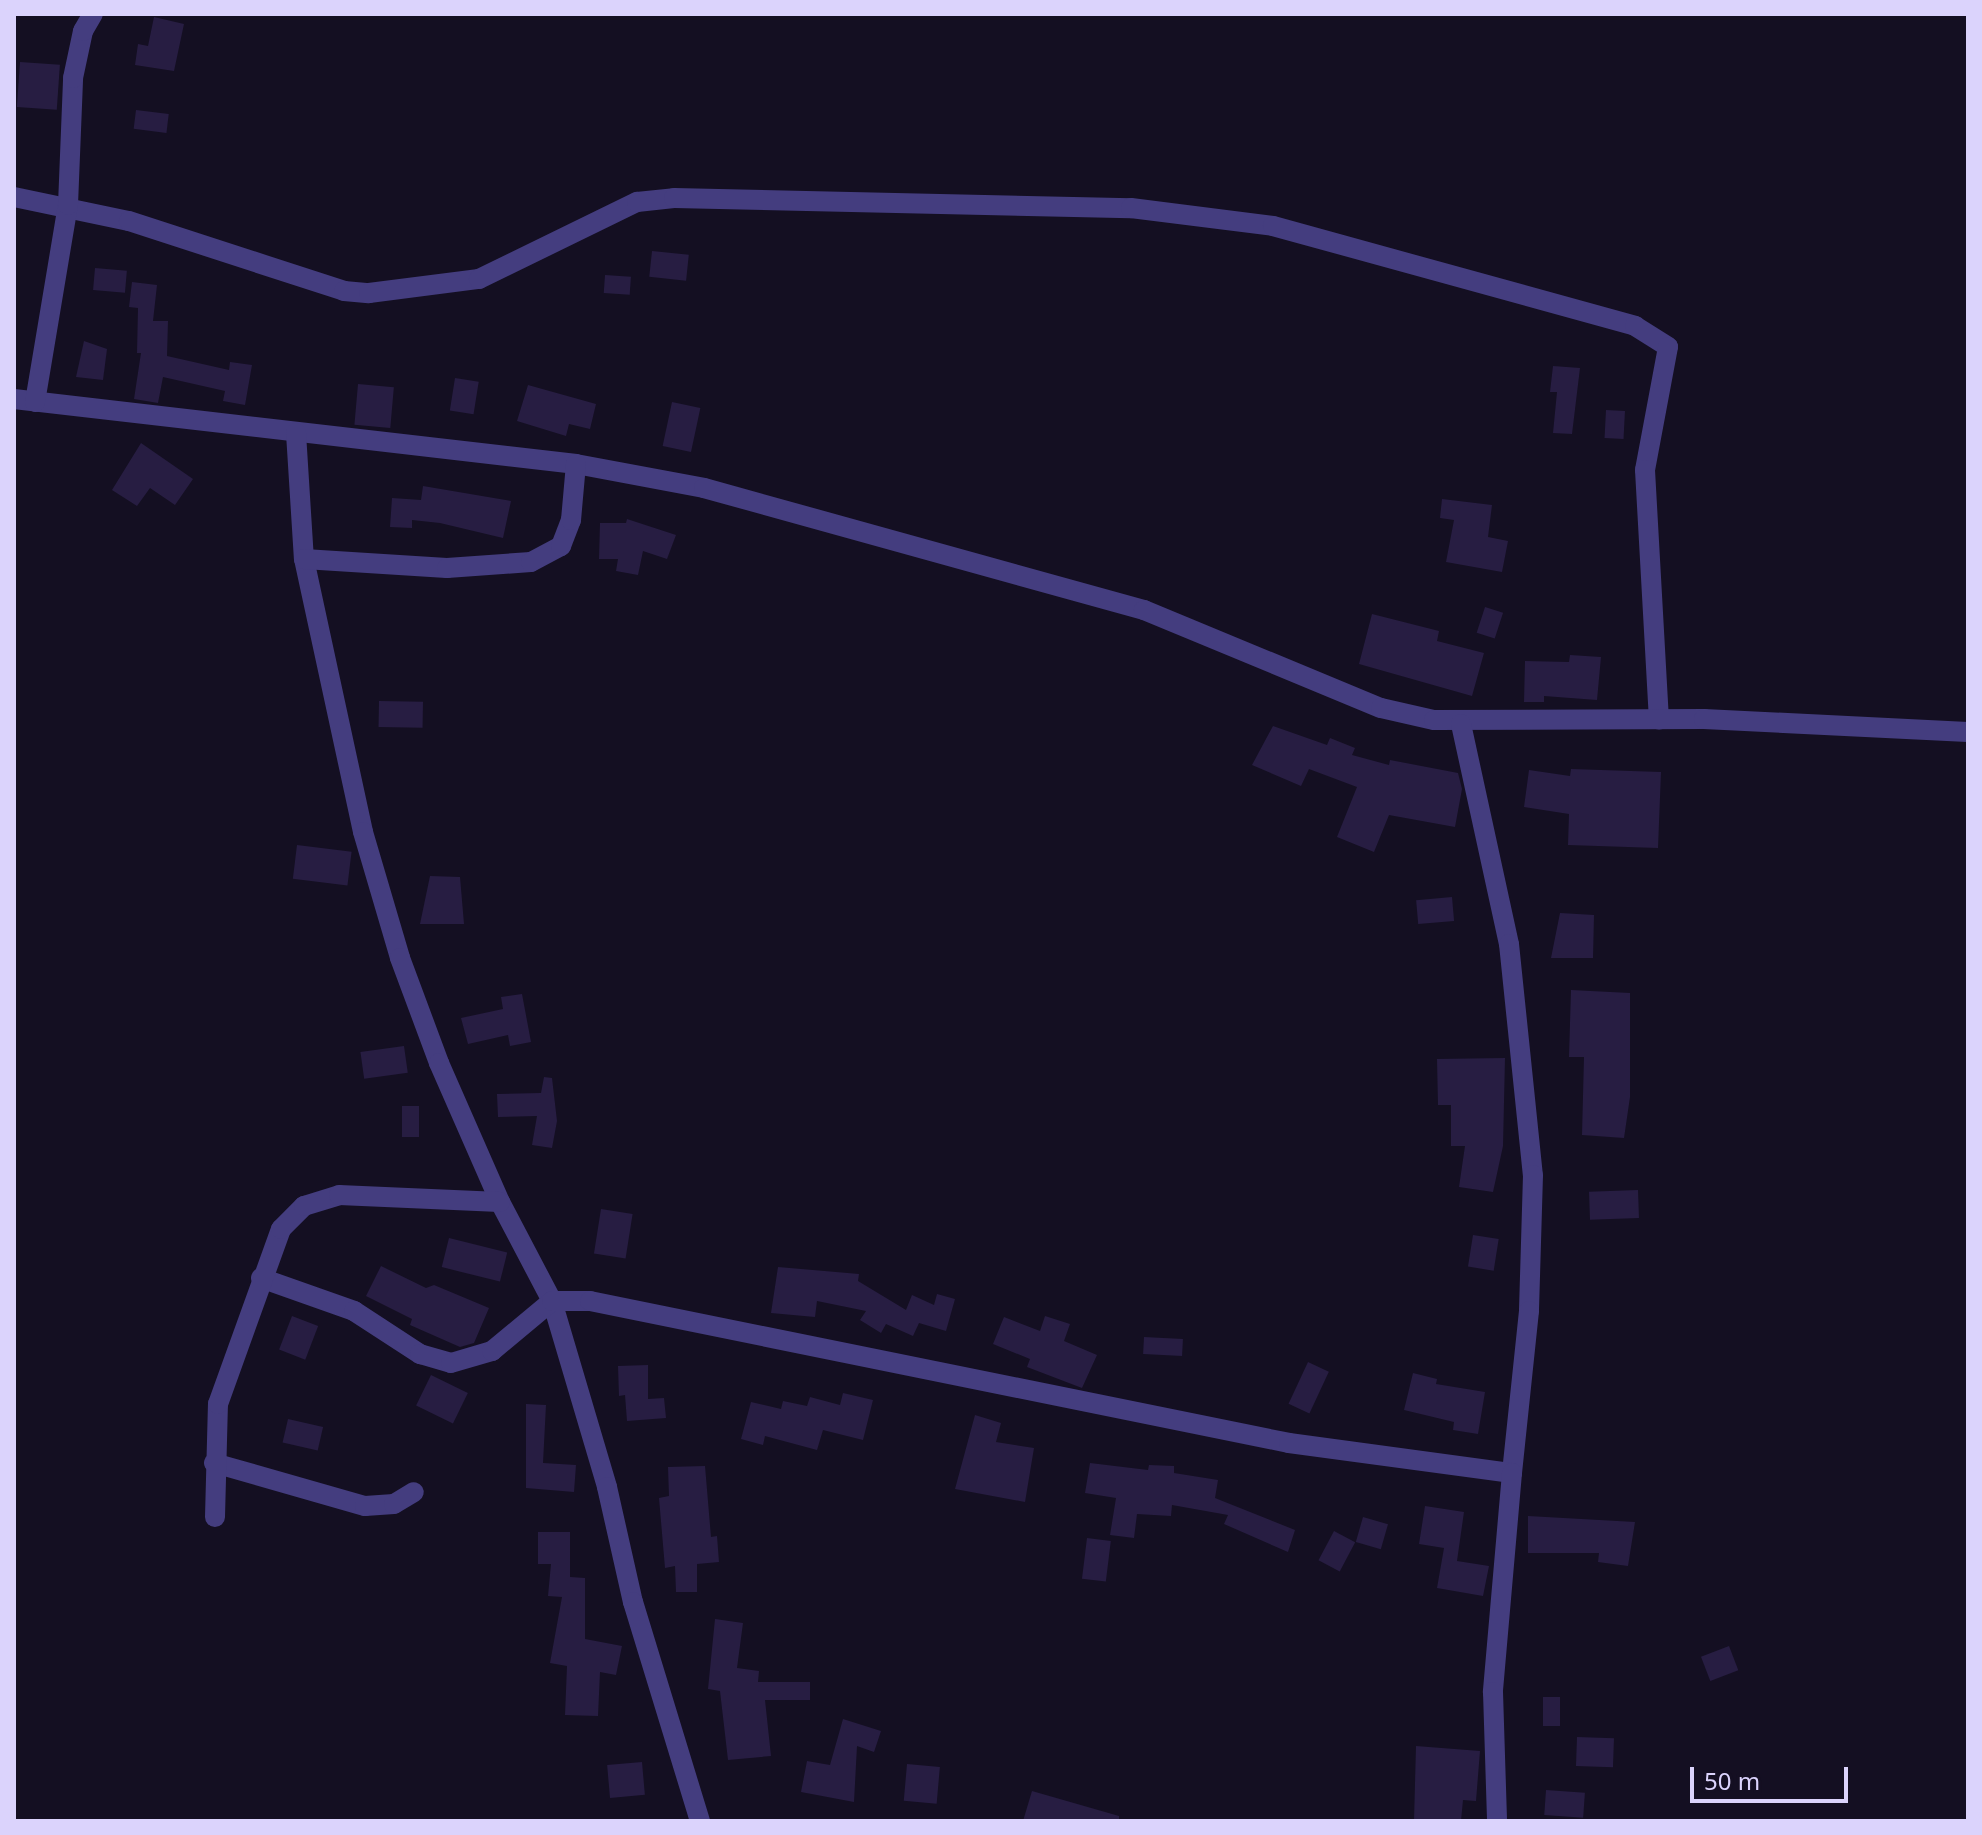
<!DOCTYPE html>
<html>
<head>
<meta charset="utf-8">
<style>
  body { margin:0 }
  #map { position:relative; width:1982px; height:1835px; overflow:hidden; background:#140f22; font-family:"Noto Sans",sans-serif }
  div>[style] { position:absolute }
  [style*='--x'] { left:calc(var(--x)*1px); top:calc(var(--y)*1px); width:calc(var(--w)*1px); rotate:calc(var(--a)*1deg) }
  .building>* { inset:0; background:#271d42; transform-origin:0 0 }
  .street>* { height:20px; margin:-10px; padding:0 10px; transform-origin:10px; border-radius:10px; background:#443d7f }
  span { translate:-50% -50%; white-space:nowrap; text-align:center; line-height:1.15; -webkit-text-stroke:8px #140f22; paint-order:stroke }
  .frame { position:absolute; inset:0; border:16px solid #dbd3fc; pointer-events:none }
  .scale { position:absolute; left:1690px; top:1767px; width:158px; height:36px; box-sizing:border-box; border:4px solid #dbd3fc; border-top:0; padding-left:10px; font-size:24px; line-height:28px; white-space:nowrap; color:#dbd3fc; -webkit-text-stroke:6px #140f22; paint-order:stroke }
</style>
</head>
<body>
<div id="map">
  <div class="building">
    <i style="clip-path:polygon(154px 17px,184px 24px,174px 71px,135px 65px,138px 44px,148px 46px)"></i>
    <i style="left:20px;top:62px;width:40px;height:45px;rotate:4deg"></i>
    <i style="left:136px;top:110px;width:33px;height:19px;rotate:7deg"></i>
    <i style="left:652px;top:251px;width:37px;height:26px;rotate:6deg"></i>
    <i style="left:95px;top:268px;width:32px;height:22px;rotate:5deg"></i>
    <i style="left:605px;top:275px;width:26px;height:18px;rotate:4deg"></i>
    <i style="clip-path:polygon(132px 282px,157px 285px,153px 321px,168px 321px,167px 356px,229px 370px,230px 362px,252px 365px,245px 405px,223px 401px,225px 391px,163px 377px,158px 403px,134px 399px,141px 353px,137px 353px,138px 308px,129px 307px)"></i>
    <i style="clip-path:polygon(84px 341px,107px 349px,103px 380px,76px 377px)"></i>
    <i style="clip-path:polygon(1553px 366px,1580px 368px,1572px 434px,1553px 433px,1557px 392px,1550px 392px)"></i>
    <i style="left:455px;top:378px;width:24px;height:33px;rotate:9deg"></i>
    <i style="left:358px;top:384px;width:36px;height:41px;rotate:5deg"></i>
    <i style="clip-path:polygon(528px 385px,596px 404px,590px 429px,569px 424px,566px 436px,517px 421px)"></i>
    <i style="left:672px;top:402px;width:29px;height:45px;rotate:12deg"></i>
    <i style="left:1606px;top:410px;width:19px;height:28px;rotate:3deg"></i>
    <i style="clip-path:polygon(141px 443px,193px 479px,175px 505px,150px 488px,137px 506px,112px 490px)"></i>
    <i style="clip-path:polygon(423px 486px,511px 501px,503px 538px,440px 523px,412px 520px,412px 528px,390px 527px,392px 498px,421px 500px)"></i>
    <i style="clip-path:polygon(1442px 499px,1492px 505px,1488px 537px,1508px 541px,1502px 572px,1446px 562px,1454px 520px,1440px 518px)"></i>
    <i style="clip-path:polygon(627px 519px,676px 535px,667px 559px,643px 551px,638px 575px,616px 571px,618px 559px,599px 559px,600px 523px,626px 523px)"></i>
    <i style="left:1485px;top:607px;width:19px;height:27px;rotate:18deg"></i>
    <i style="clip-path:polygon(1372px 614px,1439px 631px,1437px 641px,1484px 653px,1472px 696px,1359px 664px)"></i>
    <i style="clip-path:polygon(1570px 655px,1601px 657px,1597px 700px,1544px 696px,1544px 702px,1524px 702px,1525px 661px,1569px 662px)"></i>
    <i style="left:379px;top:701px;width:44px;height:26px;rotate:1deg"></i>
    <i style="clip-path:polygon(1273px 726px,1327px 745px,1330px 738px,1355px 748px,1352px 755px,1389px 765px,1390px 760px,1458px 773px,1462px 789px,1455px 827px,1389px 815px,1374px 852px,1337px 837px,1357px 787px,1309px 769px,1301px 786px,1252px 765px)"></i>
    <i style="clip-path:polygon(1571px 769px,1661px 772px,1658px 848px,1568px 845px,1569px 814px,1524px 807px,1529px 770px,1570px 776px)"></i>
    <i style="left:297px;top:845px;width:55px;height:34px;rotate:7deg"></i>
    <i style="clip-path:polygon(430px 876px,460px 877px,464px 924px,420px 924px)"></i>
    <i style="left:1452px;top:897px;width:24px;height:36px;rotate:85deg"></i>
    <i style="clip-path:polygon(1560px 913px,1594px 915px,1593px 958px,1551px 958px)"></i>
    <i style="clip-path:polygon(1571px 990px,1630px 993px,1630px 1097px,1624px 1138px,1582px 1135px,1584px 1057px,1569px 1057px)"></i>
    <i style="clip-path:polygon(522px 994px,531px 1042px,510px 1046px,508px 1035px,468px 1044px,461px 1018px,503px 1009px,501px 997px)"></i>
    <i style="left:404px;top:1046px;width:27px;height:44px;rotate:82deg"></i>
    <i style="clip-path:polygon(1505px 1058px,1503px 1146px,1493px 1192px,1459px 1187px,1465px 1146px,1451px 1146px,1451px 1105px,1438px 1105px,1437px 1059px)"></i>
    <i style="clip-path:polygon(544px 1077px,552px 1078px,557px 1121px,552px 1148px,532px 1145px,537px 1116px,498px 1117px,497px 1094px,541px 1093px)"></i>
    <i style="left:402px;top:1106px;width:17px;height:31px"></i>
    <i style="left:1638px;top:1190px;width:28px;height:49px;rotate:88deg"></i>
    <i style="left:601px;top:1209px;width:32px;height:45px;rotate:9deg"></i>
    <i style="left:1473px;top:1235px;width:26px;height:32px;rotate:9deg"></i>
    <i style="left:449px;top:1238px;width:60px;height:30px;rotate:14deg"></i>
    <i style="clip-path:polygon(381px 1266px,426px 1288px,434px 1285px,489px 1308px,474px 1343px,460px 1347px,410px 1325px,412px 1319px,366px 1296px)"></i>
    <i style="clip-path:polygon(778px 1267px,859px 1274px,858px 1281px,906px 1310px,912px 1295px,934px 1305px,937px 1294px,955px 1299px,946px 1331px,919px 1323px,913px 1336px,886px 1324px,881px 1333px,860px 1320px,866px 1311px,817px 1301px,815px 1317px,771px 1313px)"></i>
    <i style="left:292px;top:1316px;width:28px;height:36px;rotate:21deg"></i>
    <i style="clip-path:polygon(1045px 1316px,1070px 1324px,1064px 1341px,1097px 1355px,1082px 1388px,1027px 1367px,1030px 1359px,993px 1344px,1004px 1317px,1040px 1331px)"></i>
    <i style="left:1144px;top:1337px;width:39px;height:17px;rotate:3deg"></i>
    <i style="left:1308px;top:1362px;width:23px;height:46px;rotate:25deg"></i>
    <i style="clip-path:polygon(648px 1365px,648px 1399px,664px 1398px,666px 1418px,627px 1421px,625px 1395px,619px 1396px,618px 1366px)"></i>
    <i style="clip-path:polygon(1413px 1373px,1437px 1379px,1436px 1384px,1485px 1392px,1478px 1434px,1453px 1430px,1454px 1422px,1404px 1410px)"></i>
    <i style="left:431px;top:1375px;width:41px;height:34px;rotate:26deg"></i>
    <i style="clip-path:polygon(843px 1393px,873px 1400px,863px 1440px,823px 1430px,817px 1450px,765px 1436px,763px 1445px,741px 1439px,751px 1402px,781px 1409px,783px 1401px,807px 1406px,810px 1397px,840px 1405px)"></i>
    <i style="clip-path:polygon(526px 1404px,546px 1405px,543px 1463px,576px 1465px,574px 1492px,526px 1488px)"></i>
    <i style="clip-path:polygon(975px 1415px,1001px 1423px,996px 1442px,1034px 1448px,1025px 1502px,955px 1489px)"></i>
    <i style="left:288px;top:1419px;width:36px;height:24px;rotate:13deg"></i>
    <i style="clip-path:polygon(1090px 1463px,1148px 1470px,1149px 1465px,1174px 1466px,1174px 1473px,1218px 1480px,1215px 1498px,1295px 1530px,1288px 1552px,1224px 1524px,1228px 1515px,1172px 1505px,1171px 1516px,1137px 1514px,1134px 1538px,1110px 1535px,1116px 1498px,1085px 1493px)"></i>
    <i style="clip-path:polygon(705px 1466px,711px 1537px,717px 1536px,719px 1562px,697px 1564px,697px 1592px,676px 1592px,675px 1566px,665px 1568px,659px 1498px,669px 1496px,668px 1467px)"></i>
    <i style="clip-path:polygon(1425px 1506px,1464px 1512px,1457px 1561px,1489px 1566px,1483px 1596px,1437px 1588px,1444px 1548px,1419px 1544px)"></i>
    <i style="clip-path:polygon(1528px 1516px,1635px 1522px,1628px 1566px,1598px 1562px,1599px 1553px,1528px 1553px)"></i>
    <i style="left:1363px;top:1517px;width:26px;height:26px;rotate:16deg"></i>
    <i style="left:1334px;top:1531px;width:24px;height:33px;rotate:28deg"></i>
    <i style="clip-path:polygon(538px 1532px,570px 1532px,570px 1577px,585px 1578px,585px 1639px,622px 1646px,616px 1675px,600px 1672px,598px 1716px,565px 1715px,567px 1666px,550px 1663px,562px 1597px,548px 1596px,551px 1564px,538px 1564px)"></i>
    <i style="left:1087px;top:1538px;width:24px;height:41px;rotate:7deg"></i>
    <i style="clip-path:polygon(715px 1619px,743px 1623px,737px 1668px,759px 1671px,758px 1682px,810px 1682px,810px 1700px,765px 1700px,771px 1756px,728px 1760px,720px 1691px,708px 1689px)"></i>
    <i style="left:1729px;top:1646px;width:26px;height:30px;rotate:69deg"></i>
    <i style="left:1543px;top:1697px;width:17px;height:29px"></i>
    <i style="clip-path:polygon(843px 1719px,881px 1731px,874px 1752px,857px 1746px,854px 1802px,801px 1792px,807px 1761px,830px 1765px)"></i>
    <i style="left:1577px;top:1737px;width:37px;height:29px;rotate:2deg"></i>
    <i style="clip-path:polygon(1416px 1746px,1480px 1751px,1476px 1801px,1463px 1800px,1461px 1821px,1414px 1821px)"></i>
    <i style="left:642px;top:1762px;width:33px;height:35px;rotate:85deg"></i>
    <i style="left:907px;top:1764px;width:33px;height:37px;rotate:5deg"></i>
    <i style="left:1546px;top:1790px;width:39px;height:25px;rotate:4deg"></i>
    <i style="clip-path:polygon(1032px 1791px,1119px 1816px,1119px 1821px,1023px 1821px)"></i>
  </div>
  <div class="street">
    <i style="--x:14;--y:197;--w:117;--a:11.8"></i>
    <i style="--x:129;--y:221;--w:226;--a:18"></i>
    <i style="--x:344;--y:291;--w:25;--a:5"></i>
    <i style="--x:369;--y:293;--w:111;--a:-7.3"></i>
    <i style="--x:479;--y:279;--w:176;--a:-26"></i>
    <i style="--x:637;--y:202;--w:37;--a:-6"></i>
    <i style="--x:674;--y:198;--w:457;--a:1.3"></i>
    <i style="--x:1131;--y:208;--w:143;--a:7.2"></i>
    <i style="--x:1273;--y:226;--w:376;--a:15.4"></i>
    <i style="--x:1635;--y:326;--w:39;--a:32"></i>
    <i style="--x:1668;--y:347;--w:125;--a:100.6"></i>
    <i style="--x:1645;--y:470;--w:250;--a:86.8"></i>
    <i style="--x:14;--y:399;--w:566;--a:6.6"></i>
    <i style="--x:576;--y:464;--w:130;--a:10.6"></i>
    <i style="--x:704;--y:488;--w:457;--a:15.5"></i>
    <i style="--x:1144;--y:610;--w:256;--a:22.5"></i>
    <i style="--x:1381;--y:708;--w:54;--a:12.8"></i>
    <i style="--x:1434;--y:720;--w:270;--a:-0.2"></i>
    <i style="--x:1704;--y:719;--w:264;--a:2.8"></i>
    <i style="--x:35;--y:402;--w:200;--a:-80.5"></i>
    <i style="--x:68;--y:205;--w:127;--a:-87.7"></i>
    <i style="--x:73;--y:78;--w:48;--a:-78"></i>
    <i style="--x:83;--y:31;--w:20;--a:-60"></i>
    <i style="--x:296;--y:433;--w:126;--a:86.4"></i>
    <i style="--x:304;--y:559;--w:279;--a:77.8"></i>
    <i style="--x:363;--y:832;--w:131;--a:73.6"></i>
    <i style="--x:400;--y:958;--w:112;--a:69.6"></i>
    <i style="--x:439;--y:1063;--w:152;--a:66.3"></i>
    <i style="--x:500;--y:1202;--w:112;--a:62.3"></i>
    <i style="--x:552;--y:1301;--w:194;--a:73.5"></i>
    <i style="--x:607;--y:1487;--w:118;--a:77.3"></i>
    <i style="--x:633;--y:1602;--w:229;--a:73"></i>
    <i style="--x:304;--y:559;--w:143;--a:3.6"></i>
    <i style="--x:447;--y:568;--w:84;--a:-4.1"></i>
    <i style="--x:531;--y:562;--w:34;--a:-28"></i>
    <i style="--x:561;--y:546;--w:28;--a:-69"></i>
    <i style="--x:571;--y:520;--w:56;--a:-84.9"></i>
    <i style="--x:1461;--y:724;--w:225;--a:77.7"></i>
    <i style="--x:1509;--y:944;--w:232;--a:84.1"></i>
    <i style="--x:1533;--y:1175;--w:136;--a:91.7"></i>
    <i style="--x:1529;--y:1311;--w:163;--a:96"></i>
    <i style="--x:261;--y:1278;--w:99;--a:19.5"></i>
    <i style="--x:354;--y:1311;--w:79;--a:33.1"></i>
    <i style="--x:420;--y:1354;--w:32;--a:16"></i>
    <i style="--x:451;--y:1363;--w:43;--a:-16.3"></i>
    <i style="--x:492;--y:1351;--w:78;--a:-39.8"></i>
    <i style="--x:552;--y:1301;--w:38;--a:0"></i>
    <i style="--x:590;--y:1301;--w:713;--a:11.48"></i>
    <i style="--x:1289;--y:1443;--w:225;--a:7.7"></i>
    <i style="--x:1512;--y:1473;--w:220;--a:95"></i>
    <i style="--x:1493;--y:1692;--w:129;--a:88.2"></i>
    <i style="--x:214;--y:1463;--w:157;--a:15.9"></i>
    <i style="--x:365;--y:1506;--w:29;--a:-4"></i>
    <i style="--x:394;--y:1504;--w:23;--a:-31"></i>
    <i style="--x:215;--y:1517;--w:113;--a:-88.5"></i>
    <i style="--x:218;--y:1404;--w:186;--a:-70.2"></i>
    <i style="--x:281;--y:1229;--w:33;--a:-45"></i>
    <i style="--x:304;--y:1206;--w:37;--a:-17"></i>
    <i style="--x:339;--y:1195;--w:161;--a:2.5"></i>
  </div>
  <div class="frame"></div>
  <div class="scale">50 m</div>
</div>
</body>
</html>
